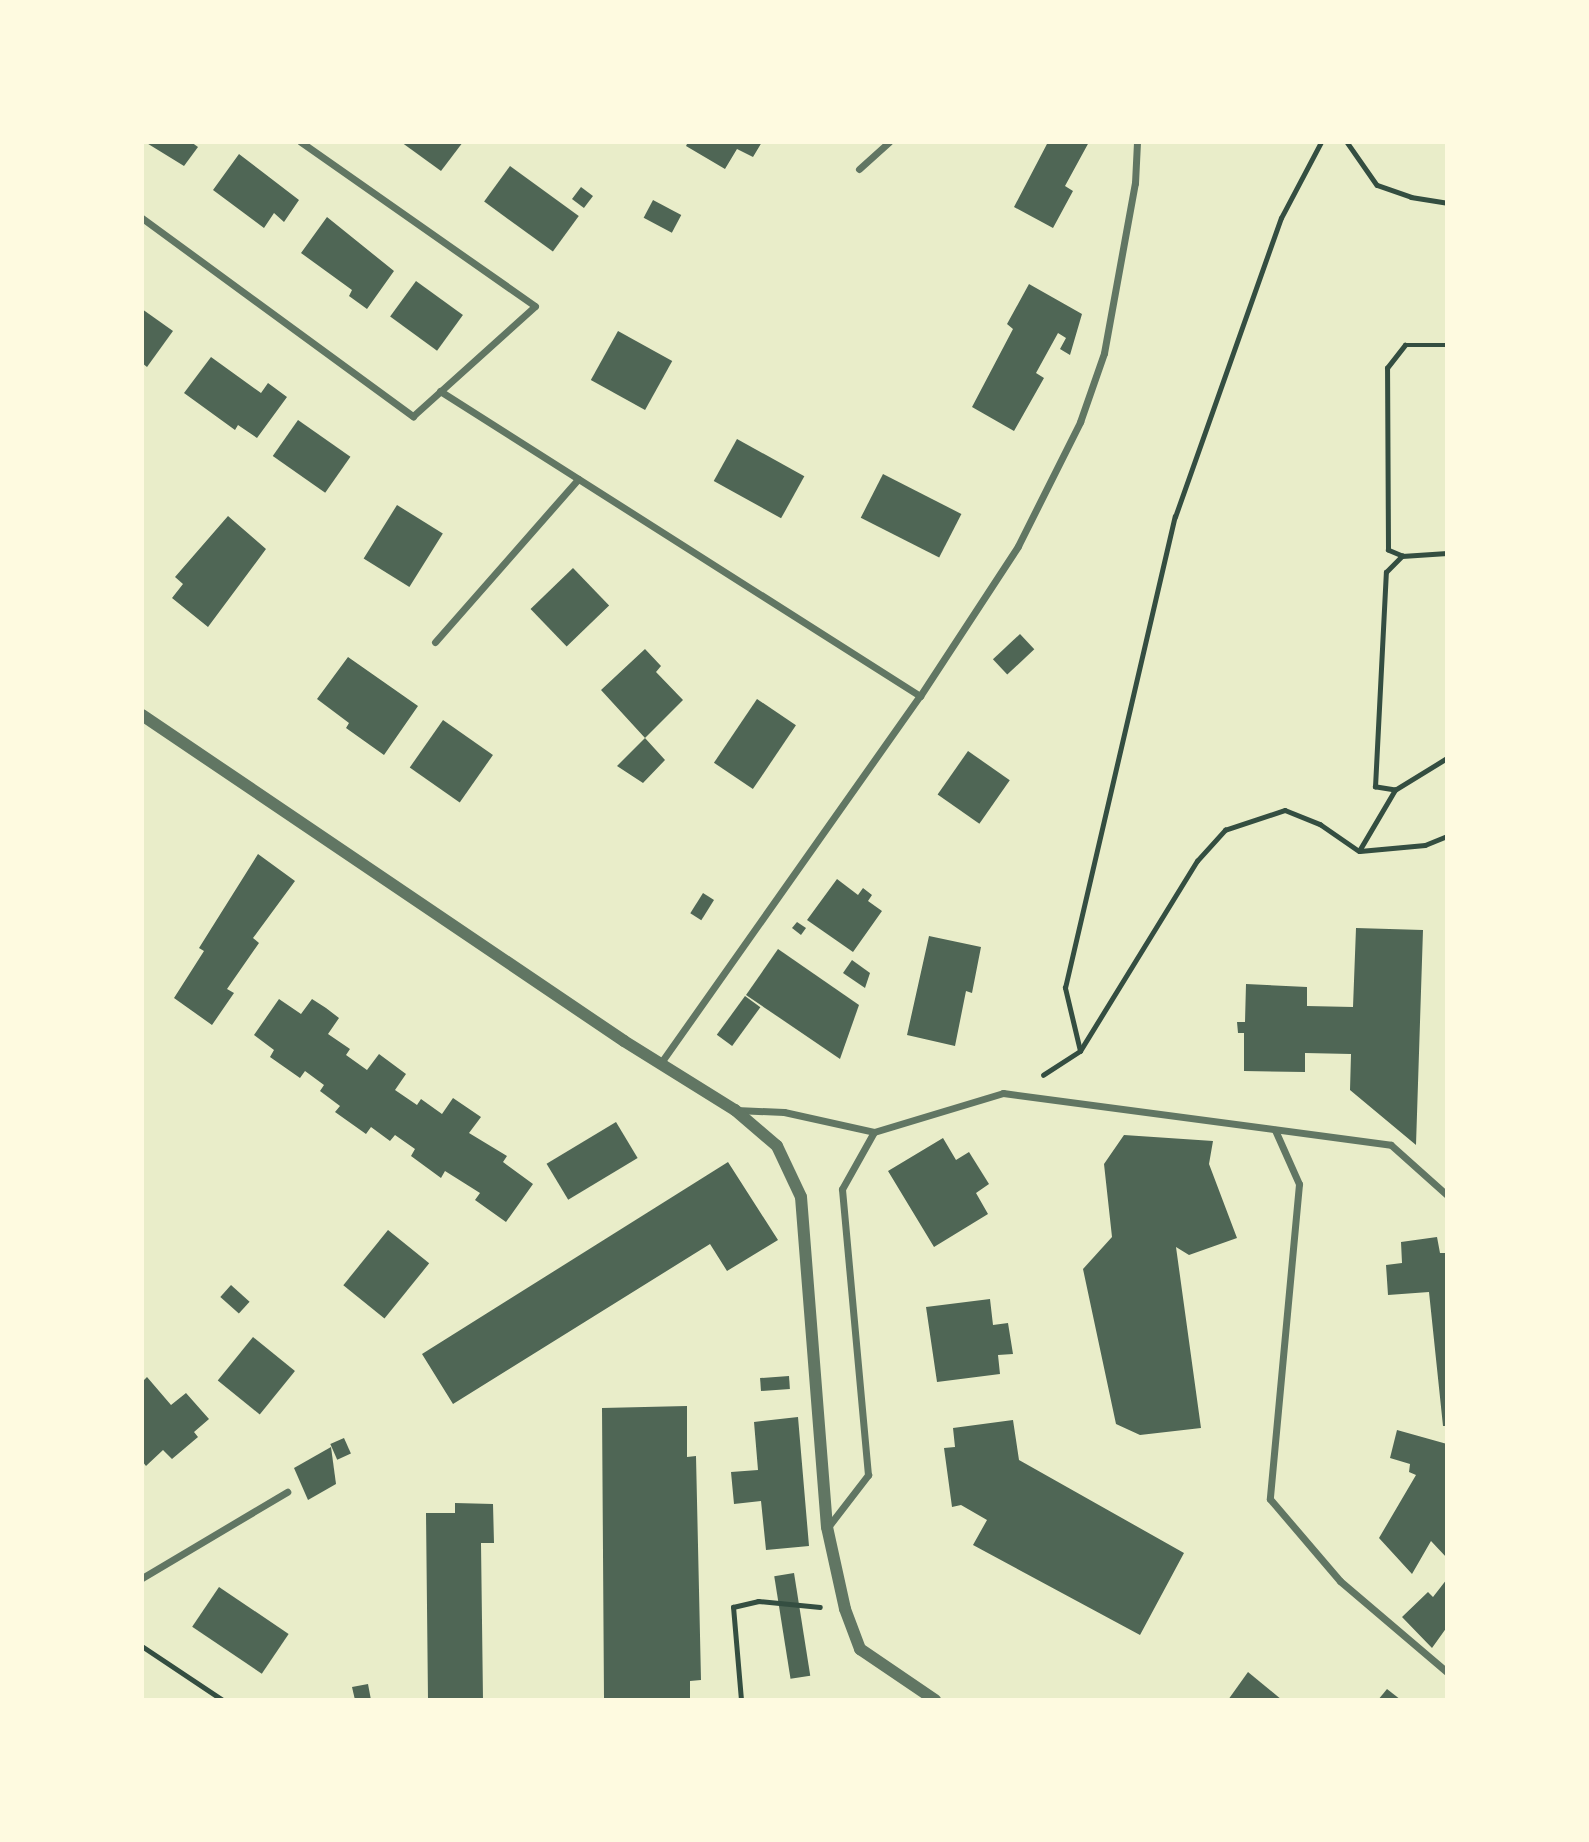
<!DOCTYPE html>
<html>
<head>
<meta charset="utf-8">
<style>
  body { margin:0 }
  #map { position:relative; width:1589px; height:1842px; overflow:hidden; background:#e9edc9; font-family:"Archivo Narrow",sans-serif }
  div>[style] { position:absolute }
  [style*='--x'] { left:calc(var(--x)*1px); top:calc(var(--y)*1px); width:calc(var(--w)*1px); rotate:calc(var(--a)*1deg) }
  .building>* { inset:0; background:#4f6655; transform-origin:0 0 }
  .path>* { height:4.5px; margin:-2.25px; padding:0 2.25px; transform-origin:2.25px; border-radius:2.25px; background:#344e41 }
  .minor>* { height:7px; margin:-3.5px; padding:0 3.5px; transform-origin:3.5px; border-radius:3.5px; background:#617663 }
  .tertiary>* { height:12px; margin:-6px; padding:0 6px; transform-origin:6px; border-radius:6px; background:#617663 }
  span { translate:-50% -50%; white-space:nowrap; text-align:center; line-height:1.15; -webkit-text-stroke:6px #fefae0; paint-order:stroke }
  .frame { position:absolute; inset:0; border:144px solid #fefae0; pointer-events:none }
</style>
</head>
<body>
<div id="map">
  <div class="building">
    <i style="clip-path:polygon(145px 142px,191px 142px,198px 147px,184px 166px)"></i>
    <i style="clip-path:polygon(401px 142px,463px 142px,441px 171px)"></i>
    <i style="clip-path:polygon(688px 142px,762px 142px,753px 157px,737px 149px,725px 169px,686px 146px)"></i>
    <i style="clip-path:polygon(1048px 142px,1089px 142px,1065px 186px,1073px 191px,1053px 228px,1014px 207px)"></i>
    <i style="clip-path:polygon(239px 154px,299px 200px,284px 222px,274px 213px,264px 228px,213px 190px)"></i>
    <i style="left:510px;top:166px;width:85px;height:44px;rotate:36deg"></i>
    <i style="left:581px;top:187px;width:15px;height:15px;rotate:37deg"></i>
    <i style="left:653px;top:200px;width:32px;height:20px;rotate:28deg"></i>
    <i style="clip-path:polygon(327px 217px,394px 271px,367px 309px,349px 296px,352px 290px,301px 253px)"></i>
    <i style="left:416px;top:281px;width:58px;height:44px;rotate:36deg"></i>
    <i style="clip-path:polygon(1029px 284px,1082px 314px,1070px 355px,1060px 349px,1066px 338px,1058px 333px,1036px 373px,1044px 378px,1014px 431px,972px 407px,1013px 329px,1007px 324px)"></i>
    <i style="clip-path:polygon(142px 309px,173px 331px,147px 367px,142px 363px)"></i>
    <i style="left:618px;top:331px;width:62px;height:56px;rotate:29deg"></i>
    <i style="clip-path:polygon(211px 357px,261px 393px,268px 383px,287px 397px,257px 438px,238px 425px,235px 430px,184px 393px)"></i>
    <i style="left:298px;top:420px;width:64px;height:44px;rotate:35deg"></i>
    <i style="left:737px;top:439px;width:77px;height:48px;rotate:29deg"></i>
    <i style="left:883px;top:474px;width:88px;height:49px;rotate:27deg"></i>
    <i style="left:397px;top:505px;width:54px;height:63px;rotate:32deg"></i>
    <i style="clip-path:polygon(228px 516px,266px 549px,208px 627px,172px 598px,183px 584px,175px 577px)"></i>
    <i style="left:573px;top:568px;width:52px;height:59px;rotate:46deg"></i>
    <i style="left:1020px;top:634px;width:21px;height:37px;rotate:47deg"></i>
    <i style="clip-path:polygon(645px 649px,661px 666px,656px 672px,683px 700px,645px 738px,665px 760px,643px 783px,617px 766px,645px 738px,601px 690px)"></i>
    <i style="clip-path:polygon(348px 657px,418px 706px,384px 755px,346px 728px,349px 723px,317px 699px)"></i>
    <i style="left:757px;top:699px;width:47px;height:77px;rotate:34deg"></i>
    <i style="left:443px;top:720px;width:61px;height:58px;rotate:35deg"></i>
    <i style="left:968px;top:751px;width:51px;height:53px;rotate:35deg"></i>
    <i style="clip-path:polygon(258px 854px,295px 881px,253px 938px,259px 943px,227px 989px,234px 993px,212px 1025px,174px 998px,204px 951px,199px 948px)"></i>
    <i style="clip-path:polygon(837px 879px,858px 895px,863px 888px,872px 895px,868px 901px,882px 911px,853px 952px,807px 920px)"></i>
    <i style="left:703px;top:893px;width:13px;height:24px;rotate:32deg"></i>
    <i style="clip-path:polygon(797px 922px,806px 928px,801px 935px,792px 928px)"></i>
    <i style="clip-path:polygon(1356px 928px,1423px 930px,1416px 1145px,1350px 1090px,1351px 1054px,1305px 1053px,1305px 1072px,1244px 1071px,1244px 1033px,1238px 1033px,1237px 1022px,1245px 1022px,1246px 984px,1307px 987px,1307px 1006px,1353px 1007px)"></i>
    <i style="clip-path:polygon(929px 936px,981px 947px,972px 993px,966px 991px,955px 1046px,907px 1035px)"></i>
    <i style="clip-path:polygon(778px 949px,859px 1005px,840px 1059px,746px 995px)"></i>
    <i style="clip-path:polygon(852px 960px,870px 973px,865px 988px,843px 973px)"></i>
    <i style="left:745px;top:996px;width:19px;height:48px;rotate:36deg"></i>
    <i style="clip-path:polygon(279px 999px,301px 1014px,312px 999px,326px 1008px,339px 1018px,328px 1034px,350px 1049px,346px 1055px,367px 1070px,379px 1054px,406px 1074px,395px 1090px,417px 1105px,421px 1099px,442px 1114px,453px 1098px,481px 1117px,469px 1133px,507px 1156px,503px 1162px,533px 1184px,506px 1222px,475px 1200px,480px 1193px,445px 1171px,441px 1178px,411px 1156px,415px 1149px,395px 1135px,390px 1141px,371px 1127px,366px 1134px,335px 1112px,340px 1106px,320px 1091px,324px 1085px,305px 1071px,300px 1078px,270px 1057px,274px 1050px,254px 1035px)"></i>
    <i style="left:616px;top:1122px;width:42px;height:81px;rotate:59deg"></i>
    <i style="clip-path:polygon(1124px 1135px,1213px 1141px,1209px 1164px,1237px 1238px,1189px 1255px,1176px 1247px,1201px 1428px,1140px 1435px,1116px 1424px,1083px 1269px,1112px 1237px,1104px 1164px)"></i>
    <i style="clip-path:polygon(943px 1138px,956px 1160px,969px 1152px,989px 1184px,976px 1193px,988px 1214px,934px 1247px,888px 1171px)"></i>
    <i style="clip-path:polygon(728px 1162px,778px 1240px,727px 1271px,710px 1244px,453px 1404px,422px 1354px)"></i>
    <i style="left:388px;top:1230px;width:53px;height:71px;rotate:39deg"></i>
    <i style="clip-path:polygon(1437px 1237px,1440px 1253px,1447px 1253px,1447px 1426px,1443px 1426px,1429px 1292px,1388px 1295px,1386px 1265px,1402px 1263px,1401px 1242px)"></i>
    <i style="left:231px;top:1285px;width:25px;height:16px;rotate:42deg"></i>
    <i style="clip-path:polygon(990px 1299px,993px 1325px,1008px 1323px,1013px 1354px,998px 1355px,1000px 1374px,937px 1382px,926px 1307px)"></i>
    <i style="left:253px;top:1337px;width:54px;height:56px;rotate:39deg"></i>
    <i style="left:789px;top:1376px;width:13px;height:29px;rotate:86deg"></i>
    <i style="clip-path:polygon(147px 1377px,171px 1405px,186px 1393px,209px 1419px,194px 1432px,198px 1437px,172px 1459px,163px 1450px,146px 1466px,142px 1461px,142px 1382px)"></i>
    <i style="clip-path:polygon(687px 1406px,687px 1457px,696px 1456px,701px 1680px,690px 1681px,690px 1700px,604px 1700px,602px 1408px)"></i>
    <i style="clip-path:polygon(798px 1417px,809px 1546px,766px 1550px,761px 1501px,734px 1504px,731px 1472px,758px 1470px,754px 1422px)"></i>
    <i style="clip-path:polygon(1013px 1420px,1019px 1460px,1184px 1553px,1140px 1635px,973px 1545px,987px 1520px,961px 1505px,952px 1507px,944px 1448px,955px 1447px,953px 1428px)"></i>
    <i style="clip-path:polygon(1397px 1430px,1447px 1444px,1447px 1558px,1431px 1541px,1412px 1574px,1379px 1538px,1416px 1475px,1409px 1472px,1410px 1464px,1390px 1458px)"></i>
    <i style="left:344px;top:1438px;width:17px;height:15px;rotate:66deg"></i>
    <i style="clip-path:polygon(331px 1447px,336px 1484px,308px 1500px,294px 1468px)"></i>
    <i style="clip-path:polygon(455px 1503px,493px 1504px,494px 1543px,481px 1543px,483px 1700px,428px 1700px,426px 1513px,455px 1513px)"></i>
    <i style="left:794px;top:1573px;width:104px;height:20px;rotate:81deg"></i>
    <i style="clip-path:polygon(1447px 1579px,1447px 1627px,1432px 1648px,1402px 1617px,1428px 1592px,1433px 1597px)"></i>
    <i style="left:219px;top:1587px;width:84px;height:48px;rotate:34deg"></i>
    <i style="clip-path:polygon(1248px 1672px,1282px 1700px,1228px 1700px)"></i>
    <i style="clip-path:polygon(368px 1684px,371px 1700px,355px 1700px,352px 1687px)"></i>
    <i style="clip-path:polygon(1387px 1689px,1401px 1700px,1378px 1700px)"></i>
  </div>
  <div class="path">
    <i style="--x:1347;--y:142;--w:52;--a:55.1"></i>
    <i style="--x:1377;--y:185;--w:36;--a:19"></i>
    <i style="--x:1411;--y:197;--w:36;--a:9"></i>
    <i style="--x:1402;--y:556;--w:45;--a:-3.8"></i>
    <i style="--x:1395;--y:790;--w:20;--a:-171"></i>
    <i style="--x:1375;--y:787;--w:215;--a:-87.1"></i>
    <i style="--x:1386;--y:572;--w:23;--a:-45"></i>
    <i style="--x:1402;--y:556;--w:15;--a:-157"></i>
    <i style="--x:1388;--y:550;--w:182;--a:-90.3"></i>
    <i style="--x:1387;--y:368;--w:29;--a:-52"></i>
    <i style="--x:1405;--y:345;--w:42;--a:0"></i>
    <i style="--x:1360;--y:851;--w:65;--a:-5.3"></i>
    <i style="--x:1425;--y:845;--w:24;--a:-22"></i>
    <i style="--x:1080;--y:1051;--w:65;--a:-103.4"></i>
    <i style="--x:1065;--y:988;--w:484;--a:-76.9"></i>
    <i style="--x:1175;--y:517;--w:317;--a:-70.5"></i>
    <i style="--x:1281;--y:218;--w:86;--a:-62.2"></i>
    <i style="--x:1043;--y:1075;--w:44;--a:-33"></i>
    <i style="--x:1080;--y:1051;--w:223;--a:-58.4"></i>
    <i style="--x:1197;--y:861;--w:42;--a:-47.9"></i>
    <i style="--x:1225;--y:830;--w:63;--a:-18.4"></i>
    <i style="--x:1285;--y:810;--w:38;--a:22"></i>
    <i style="--x:1320;--y:824;--w:47;--a:34.7"></i>
    <i style="--x:1359;--y:851;--w:71;--a:-59.5"></i>
    <i style="--x:1395;--y:790;--w:61;--a:-31.6"></i>
    <i style="--x:142;--y:1646;--w:97;--a:33.7"></i>
    <i style="--x:741;--y:1700;--w:93;--a:-94.9"></i>
    <i style="--x:733;--y:1607;--w:26;--a:-13"></i>
    <i style="--x:758;--y:1601;--w:62;--a:5.5"></i>
  </div>
  <div class="minor">
    <i style="--x:859;--y:169;--w:40;--a:-42"></i>
    <i style="--x:142;--y:218;--w:336;--a:36.2"></i>
    <i style="--x:413;--y:416;--w:164;--a:-42"></i>
    <i style="--x:535;--y:306;--w:286;--a:-145"></i>
    <i style="--x:440;--y:391;--w:569;--a:32.43"></i>
    <i style="--x:435;--y:642;--w:217;--a:-48.7"></i>
    <i style="--x:660;--y:1064;--w:451;--a:-54.8"></i>
    <i style="--x:920;--y:696;--w:179;--a:-56.8"></i>
    <i style="--x:1018;--y:546;--w:139;--a:-63.4"></i>
    <i style="--x:1080;--y:422;--w:73;--a:-70.8"></i>
    <i style="--x:1104;--y:353;--w:173;--a:-79.7"></i>
    <i style="--x:1135;--y:183;--w:41;--a:-87.2"></i>
    <i style="--x:736;--y:1110;--w:48;--a:2.4"></i>
    <i style="--x:784;--y:1112;--w:92;--a:12.5"></i>
    <i style="--x:874;--y:1132;--w:135;--a:-16.8"></i>
    <i style="--x:1003;--y:1093;--w:391;--a:7.6"></i>
    <i style="--x:1391;--y:1145;--w:75;--a:41.8"></i>
    <i style="--x:1275;--y:1130;--w:59;--a:66"></i>
    <i style="--x:1299;--y:1184;--w:316;--a:95.3"></i>
    <i style="--x:1270;--y:1499;--w:108;--a:49.5"></i>
    <i style="--x:1340;--y:1581;--w:140;--a:40.4"></i>
    <i style="--x:828;--y:1527;--w:66;--a:-52.4"></i>
    <i style="--x:868;--y:1475;--w:287;--a:-95.2"></i>
    <i style="--x:842;--y:1189;--w:65;--a:-60.7"></i>
    <i style="--x:142;--y:1578;--w:169;--a:-30.7"></i>
  </div>
  <div class="tertiary">
    <i style="--x:142;--y:715;--w:582;--a:34.07"></i>
    <i style="--x:624;--y:1041;--w:131;--a:31.9"></i>
    <i style="--x:735;--y:1110;--w:55;--a:40.6"></i>
    <i style="--x:777;--y:1146;--w:56;--a:64.8"></i>
    <i style="--x:801;--y:1197;--w:331;--a:85.5"></i>
    <i style="--x:827;--y:1527;--w:84;--a:77.6"></i>
    <i style="--x:845;--y:1609;--w:43;--a:69.4"></i>
    <i style="--x:860;--y:1649;--w:91;--a:34.2"></i>
  </div>
  <div class="frame"></div>
</div>
</body>
</html>
